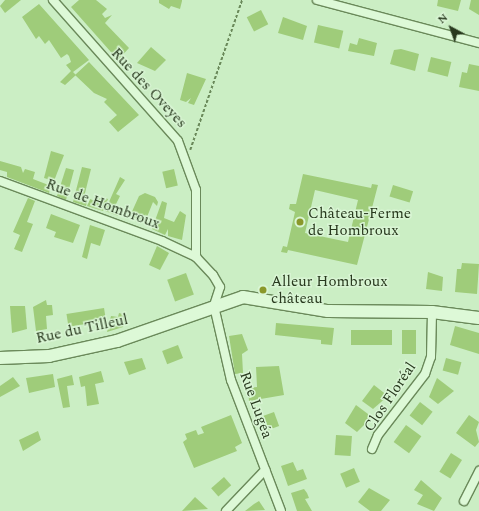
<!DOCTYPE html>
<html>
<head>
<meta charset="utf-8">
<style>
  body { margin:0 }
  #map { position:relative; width:479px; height:511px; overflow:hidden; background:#cbeec4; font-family:Spectral,serif }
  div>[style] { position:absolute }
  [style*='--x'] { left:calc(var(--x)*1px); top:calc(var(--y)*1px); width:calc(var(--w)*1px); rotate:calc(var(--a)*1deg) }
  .building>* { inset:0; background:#9fcc7a; transform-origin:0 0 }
  .path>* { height:1.5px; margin-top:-0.75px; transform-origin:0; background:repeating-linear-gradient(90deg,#6a895a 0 3px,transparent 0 5px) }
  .roads { filter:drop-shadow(1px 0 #6a895a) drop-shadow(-1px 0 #6a895a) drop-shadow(0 1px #6a895a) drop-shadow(0 -1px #6a895a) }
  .street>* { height:8px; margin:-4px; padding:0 4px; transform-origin:4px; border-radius:4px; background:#ddf9d7 }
  .secondary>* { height:12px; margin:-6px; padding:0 6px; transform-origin:6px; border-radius:6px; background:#ddf9d7 }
  .dots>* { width:11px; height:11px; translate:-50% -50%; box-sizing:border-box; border:2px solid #d9f5d4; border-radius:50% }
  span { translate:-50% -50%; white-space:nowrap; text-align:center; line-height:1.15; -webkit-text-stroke:3px #d9f5d4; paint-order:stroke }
  .street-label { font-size:15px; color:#28391e }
  .poi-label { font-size:15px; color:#28391e }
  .left { translate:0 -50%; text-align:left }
  .north { position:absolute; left:431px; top:8px; width:40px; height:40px; -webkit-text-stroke:3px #d9f5d4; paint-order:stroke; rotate:319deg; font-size:11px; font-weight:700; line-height:16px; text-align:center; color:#28391e }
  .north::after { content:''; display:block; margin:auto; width:14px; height:18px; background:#28391e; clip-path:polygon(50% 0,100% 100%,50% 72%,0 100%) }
</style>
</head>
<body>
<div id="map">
  <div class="building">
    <i style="clip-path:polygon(5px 0,21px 0,5px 13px,0 6px)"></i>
    <i style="clip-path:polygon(79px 0,96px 0,107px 9px,102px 14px,105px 18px,112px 15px,105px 23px,129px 48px,118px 60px,71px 7px)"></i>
    <i style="clip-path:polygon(159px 0,182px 0,182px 1px,180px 9px,171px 6px,169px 9px,159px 3px)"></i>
    <i style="clip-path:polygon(438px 0,461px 0,458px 11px,437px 6px)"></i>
    <i style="clip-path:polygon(471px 0,479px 0,479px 15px,469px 9px)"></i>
    <i style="clip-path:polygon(39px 4px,89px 60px,73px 72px,76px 75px,65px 85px,60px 82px,71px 71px,66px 65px,71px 62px,69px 56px,67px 54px,61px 58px,49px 40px,45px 44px,39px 36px,36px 39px,22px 17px)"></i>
    <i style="left:261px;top:10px;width:16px;height:16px;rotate:63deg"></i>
    <i style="clip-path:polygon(283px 17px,307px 26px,303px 40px,278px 33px)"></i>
    <i style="left:318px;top:25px;width:26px;height:18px;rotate:13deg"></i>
    <i style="clip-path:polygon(359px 38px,377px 43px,374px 56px,348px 51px,350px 43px,357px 45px)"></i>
    <i style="clip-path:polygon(151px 47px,166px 60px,155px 71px,137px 63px)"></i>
    <i style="clip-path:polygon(401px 49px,419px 54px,415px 71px,390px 64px,394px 50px)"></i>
    <i style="left:431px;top:57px;width:21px;height:15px;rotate:14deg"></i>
    <i style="clip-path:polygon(89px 62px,139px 115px,118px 132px,109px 122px,117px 115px,104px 102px,107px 99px,94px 93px,75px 75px)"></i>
    <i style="clip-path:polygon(469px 64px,479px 66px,479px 91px,459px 87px,462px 72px,467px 73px)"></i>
    <i style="clip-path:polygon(187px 73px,206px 79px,194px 105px,188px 103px,191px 98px,186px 102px,180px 100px)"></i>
    <i style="clip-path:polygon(51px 151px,64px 155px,54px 181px,44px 178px)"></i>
    <i style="clip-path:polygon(0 161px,21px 167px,23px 173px,25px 169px,35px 172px,33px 179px,51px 186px,49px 193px,7px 177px,7px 172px,0 170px)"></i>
    <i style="clip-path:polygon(82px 167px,91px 169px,83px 201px,87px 202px,86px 206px,73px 202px)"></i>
    <i style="clip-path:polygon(66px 168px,74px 170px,66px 200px,57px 196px)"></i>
    <i style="left:174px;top:169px;width:17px;height:12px;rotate:77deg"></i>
    <i style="clip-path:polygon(evenodd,303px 174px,371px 188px,372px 184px,378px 185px,357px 265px,288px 250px,287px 253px,281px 252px,283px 246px,287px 247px,295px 212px,289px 209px,290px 204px,296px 204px,303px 174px,315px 190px,358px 200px,348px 242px,305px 233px,315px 190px)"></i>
    <i style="clip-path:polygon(120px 177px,125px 180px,116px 194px,120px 196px,115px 206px,121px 209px,118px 216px,105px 211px)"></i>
    <i style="left:393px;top:185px;width:21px;height:12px;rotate:17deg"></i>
    <i style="clip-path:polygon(145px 193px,155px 197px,158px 202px,157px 206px,153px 202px,147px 217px,143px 215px,140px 220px,130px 216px,139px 196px)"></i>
    <i style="clip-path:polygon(100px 196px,108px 199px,103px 211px,87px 206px,90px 199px,97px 202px)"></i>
    <i style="clip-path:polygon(28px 198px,35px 201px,27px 222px,33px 224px,22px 252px,14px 249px,20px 235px,13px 232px)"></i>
    <i style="clip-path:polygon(162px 201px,167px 203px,164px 218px,174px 222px,180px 211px,186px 215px,182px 240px,168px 236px,168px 229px,165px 235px,152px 229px)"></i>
    <i style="clip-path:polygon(51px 214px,80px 225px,73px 243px,54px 237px,56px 232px,46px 228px)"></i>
    <i style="clip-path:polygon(90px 225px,105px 230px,100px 246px,91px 243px,87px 259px,82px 257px)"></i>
    <i style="clip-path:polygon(157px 246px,169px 253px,160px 270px,149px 265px)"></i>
    <i style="clip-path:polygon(462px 263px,479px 264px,477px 294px,455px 292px,457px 269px,461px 269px)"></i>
    <i style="clip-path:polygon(428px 272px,443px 277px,442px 291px,426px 289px)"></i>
    <i style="left:186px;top:273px;width:23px;height:20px;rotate:70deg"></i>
    <i style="clip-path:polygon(46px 300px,47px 305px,52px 305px,53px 315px,46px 316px,47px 329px,36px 331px,33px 307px)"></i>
    <i style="clip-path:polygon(10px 306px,25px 306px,27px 329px,12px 333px)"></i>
    <i style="left:104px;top:308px;width:13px;height:38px;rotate:81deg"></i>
    <i style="clip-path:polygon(119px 313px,127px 315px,123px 327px,107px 332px,111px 316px,118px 317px)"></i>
    <i style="clip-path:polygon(276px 323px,334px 328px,332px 345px,321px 344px,321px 340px,275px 335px)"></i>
    <i style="clip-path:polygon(455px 326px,479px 333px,479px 354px,450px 345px)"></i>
    <i style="left:351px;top:330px;width:41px;height:15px"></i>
    <i style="left:402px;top:330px;width:14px;height:24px"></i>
    <i style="clip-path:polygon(242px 334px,248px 350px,242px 354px,243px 373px,235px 374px,229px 336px)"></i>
    <i style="left:178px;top:345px;width:14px;height:17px;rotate:69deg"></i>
    <i style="clip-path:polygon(142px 358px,146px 369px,129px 375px,124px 362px)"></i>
    <i style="left:446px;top:358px;width:16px;height:13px;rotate:15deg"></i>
    <i style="clip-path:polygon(279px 366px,284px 395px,249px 401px,248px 388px,257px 387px,256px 367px)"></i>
    <i style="clip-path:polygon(101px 371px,104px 382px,95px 384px,99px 404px,87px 406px,85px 386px,81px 387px,79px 377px)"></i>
    <i style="clip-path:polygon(53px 374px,55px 387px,29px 393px,26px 378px)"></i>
    <i style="clip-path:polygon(72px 375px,74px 385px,67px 386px,70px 407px,63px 408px,57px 379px)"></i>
    <i style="clip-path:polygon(13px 377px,20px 386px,0 397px,0 386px)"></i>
    <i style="clip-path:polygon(437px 378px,454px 391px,438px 404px,429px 397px)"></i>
    <i style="clip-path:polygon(374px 385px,388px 396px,373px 409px,362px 401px)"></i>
    <i style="left:420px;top:402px;width:16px;height:17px;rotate:38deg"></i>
    <i style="clip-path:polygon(356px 405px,372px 417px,357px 432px,345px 423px)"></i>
    <i style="left:274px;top:412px;width:15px;height:11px;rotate:70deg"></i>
    <i style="clip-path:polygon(231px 415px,242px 443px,235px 447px,237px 451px,194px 468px,183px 442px,187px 439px,185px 434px,196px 430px,198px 435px,204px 433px,201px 427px)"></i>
    <i style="clip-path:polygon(469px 415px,479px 422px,476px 430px,479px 442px,475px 447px,456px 433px)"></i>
    <i style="left:406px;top:425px;width:19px;height:21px;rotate:36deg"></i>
    <i style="clip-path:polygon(38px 431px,41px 440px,23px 451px,19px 440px)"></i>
    <i style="left:336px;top:435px;width:16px;height:20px;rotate:4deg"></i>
    <i style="left:451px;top:453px;width:13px;height:22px;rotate:32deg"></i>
    <i style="clip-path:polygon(293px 462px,297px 471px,303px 469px,307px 479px,288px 486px,281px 466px)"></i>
    <i style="left:354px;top:468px;width:15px;height:15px;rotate:67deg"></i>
    <i style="left:224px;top:477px;width:11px;height:17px;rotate:49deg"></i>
    <i style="clip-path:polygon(421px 480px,442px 498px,434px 511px,417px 504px,423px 495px,414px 490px)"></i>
    <i style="clip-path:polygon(369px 488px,390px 500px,381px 511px,370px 511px,358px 502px)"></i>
    <i style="clip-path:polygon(304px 489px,307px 493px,309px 498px,305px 499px,312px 511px,297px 511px,291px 493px)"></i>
    <i style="clip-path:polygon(195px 497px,208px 509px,182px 511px)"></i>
    <i style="clip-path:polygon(259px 501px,265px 510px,245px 511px,254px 504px)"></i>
  </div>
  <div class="path">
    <i style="--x:190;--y:150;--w:159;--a:-70.9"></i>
  </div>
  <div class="roads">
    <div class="street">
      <i style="--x:53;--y:0;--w:188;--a:48.4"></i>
      <i style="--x:178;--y:141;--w:52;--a:69.8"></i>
      <i style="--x:196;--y:190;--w:67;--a:90"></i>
      <i style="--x:317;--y:0;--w:168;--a:14.9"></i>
      <i style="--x:0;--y:181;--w:173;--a:20.3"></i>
      <i style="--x:162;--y:241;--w:38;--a:25"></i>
      <i style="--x:196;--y:257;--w:25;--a:47"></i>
      <i style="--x:213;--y:275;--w:14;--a:60"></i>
      <i style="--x:220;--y:287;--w:20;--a:108"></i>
      <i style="--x:214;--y:306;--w:76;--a:77.1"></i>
      <i style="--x:231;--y:380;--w:140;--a:69.1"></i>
      <i style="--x:372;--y:449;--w:15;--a:-67"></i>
      <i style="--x:378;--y:435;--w:77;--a:-52.4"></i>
      <i style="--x:425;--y:374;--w:18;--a:-71"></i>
      <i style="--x:431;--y:357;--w:45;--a:-88.7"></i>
      <i style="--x:464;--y:501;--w:34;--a:-63"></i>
      <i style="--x:226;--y:511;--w:57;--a:-46.4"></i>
    </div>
    <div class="secondary">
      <i style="--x:0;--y:358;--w:49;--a:-2.3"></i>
      <i style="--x:49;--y:356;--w:70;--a:-12.4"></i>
      <i style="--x:117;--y:341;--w:133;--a:-19.2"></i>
      <i style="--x:243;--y:297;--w:86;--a:9.4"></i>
      <i style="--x:328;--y:311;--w:104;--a:0.6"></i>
      <i style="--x:432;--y:312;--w:47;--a:7.3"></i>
    </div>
  </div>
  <div class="dots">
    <i style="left:300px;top:222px;background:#8a982a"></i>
    <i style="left:263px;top:290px;background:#8a982a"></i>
  </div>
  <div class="street-label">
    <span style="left:149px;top:88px;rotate:47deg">Rue des Oveyes</span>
    <span style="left:103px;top:204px;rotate:20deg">Rue de Hombroux</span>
    <span style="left:82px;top:329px;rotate:-12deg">Rue du Tilleul</span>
    <span style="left:390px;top:397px;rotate:-56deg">Clos Floréal</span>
    <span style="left:256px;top:405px;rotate:70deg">Rue Lugéa</span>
  </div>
  <div class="poi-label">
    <span class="left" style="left:308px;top:222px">Château-Ferme<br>de Hombroux</span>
    <span class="left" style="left:271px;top:290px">Alleur Hombroux<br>château</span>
  </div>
  <div class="north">N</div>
</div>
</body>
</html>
